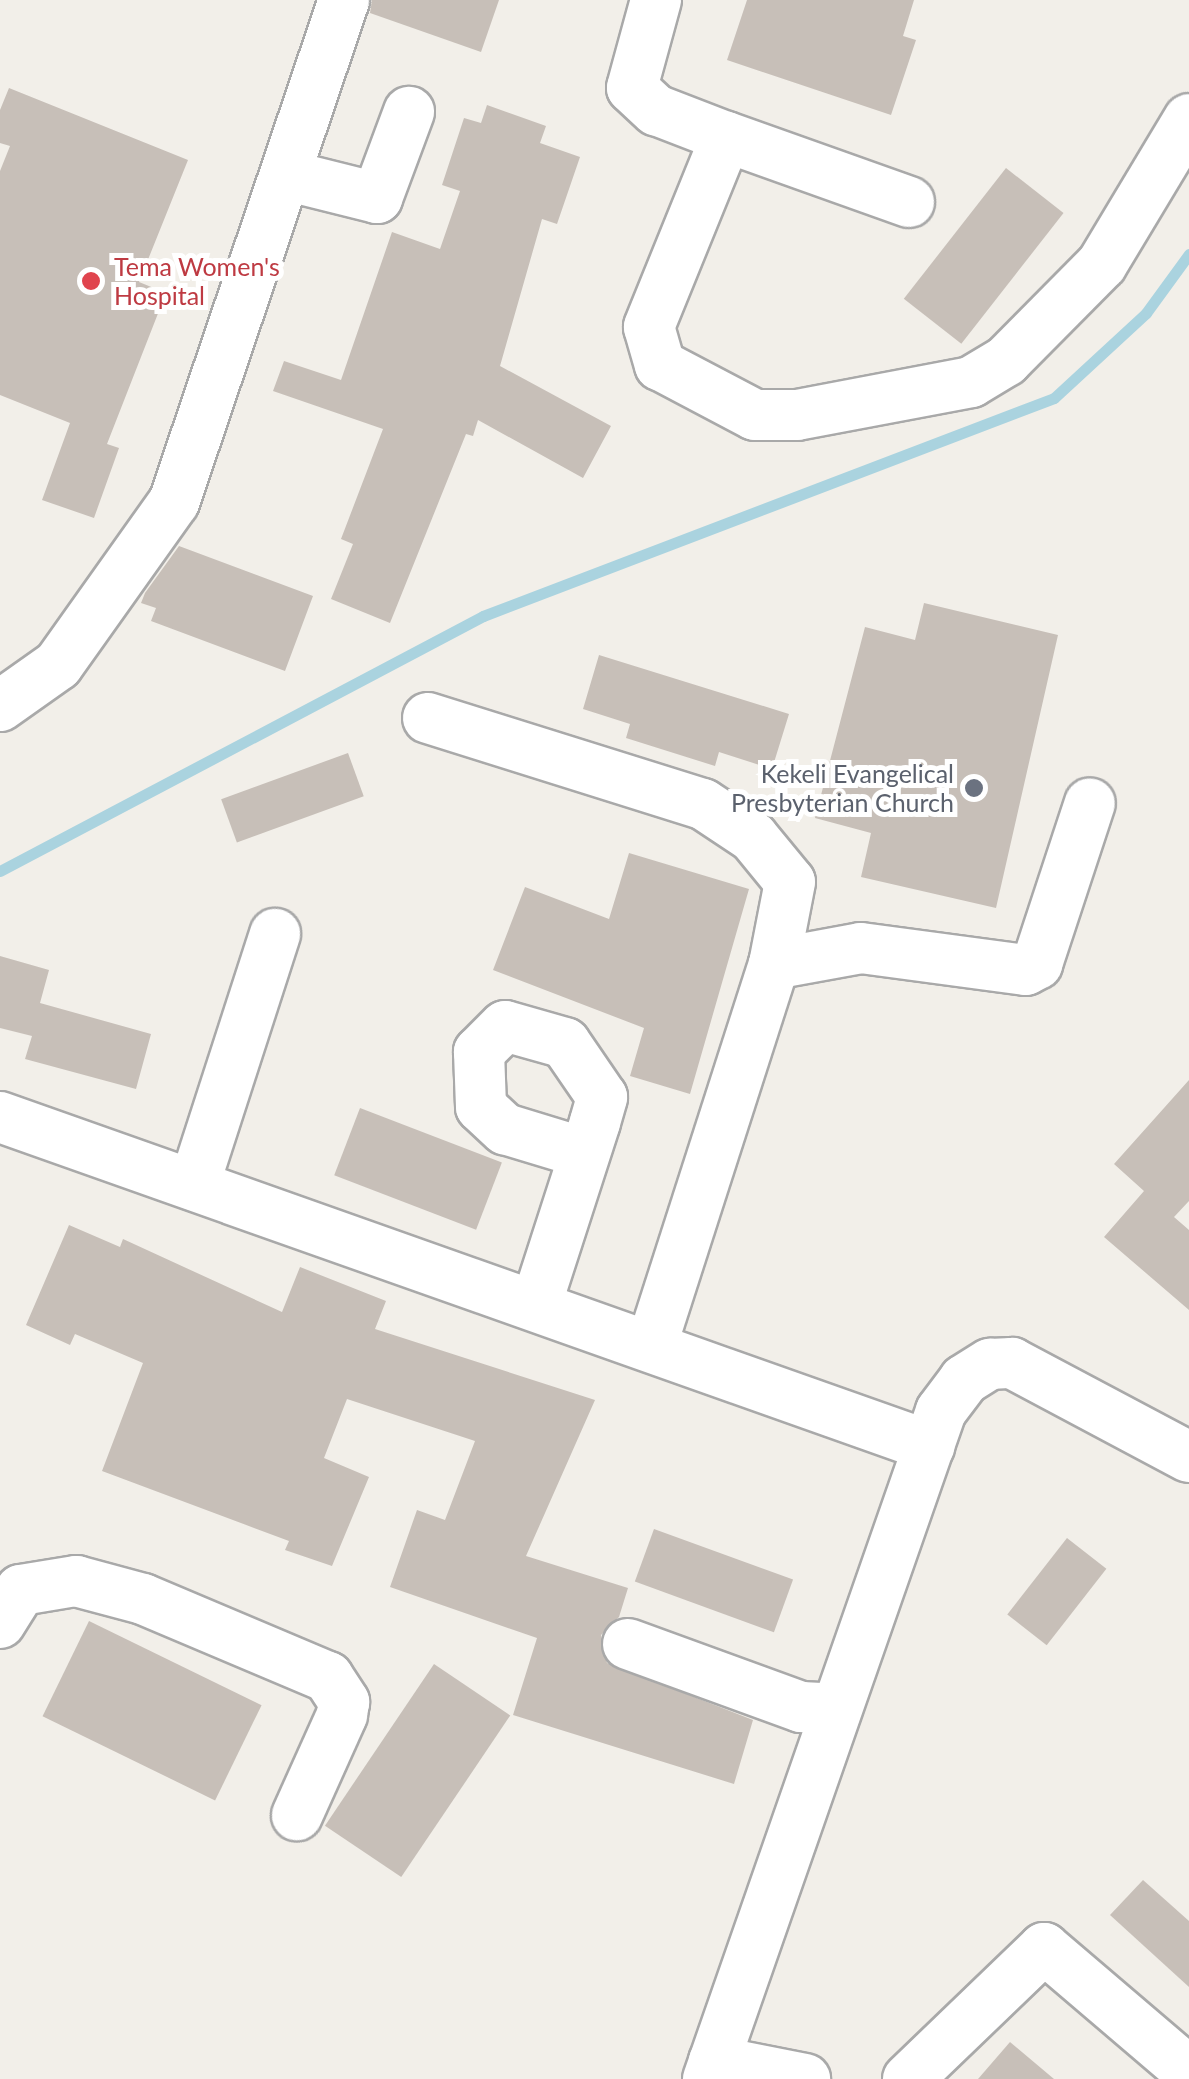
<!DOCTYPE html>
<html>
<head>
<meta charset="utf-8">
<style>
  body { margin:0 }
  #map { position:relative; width:1189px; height:2079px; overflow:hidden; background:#f2efe9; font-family:Lato,sans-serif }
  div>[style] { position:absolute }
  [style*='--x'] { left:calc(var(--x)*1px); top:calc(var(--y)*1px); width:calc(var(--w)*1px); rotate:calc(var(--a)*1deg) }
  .stream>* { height:11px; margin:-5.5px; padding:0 5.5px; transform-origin:5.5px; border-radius:5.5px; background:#aad3df }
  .building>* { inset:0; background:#c7bfb8; transform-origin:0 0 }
  .roads { filter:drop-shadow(2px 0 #a9a9a9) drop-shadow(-2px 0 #a9a9a9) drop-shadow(0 2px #a9a9a9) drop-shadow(0 -2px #a9a9a9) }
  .minor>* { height:50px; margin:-25px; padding:0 25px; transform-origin:25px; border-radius:25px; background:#fff }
  .dots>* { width:28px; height:28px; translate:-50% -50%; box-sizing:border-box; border:5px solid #fff; border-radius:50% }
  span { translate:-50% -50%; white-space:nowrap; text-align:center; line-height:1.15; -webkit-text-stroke:10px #fff; paint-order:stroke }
  .health-label { font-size:25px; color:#be3a42 }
  .left { translate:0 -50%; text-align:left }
  .worship-label { font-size:25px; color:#5b616d }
  .right { translate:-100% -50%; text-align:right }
</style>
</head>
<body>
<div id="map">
  <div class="stream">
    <i style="--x:0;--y:871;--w:546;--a:-27.83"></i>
    <i style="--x:483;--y:616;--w:611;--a:-20.9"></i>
    <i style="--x:1054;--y:398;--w:125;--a:-42.7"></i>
    <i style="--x:1146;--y:313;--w:73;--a:-53.9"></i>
  </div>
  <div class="building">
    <i style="clip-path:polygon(372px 0,499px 0,481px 52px,370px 13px)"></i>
    <i style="clip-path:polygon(747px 0,914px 0,903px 36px,916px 40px,891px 115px,727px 60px)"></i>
    <i style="clip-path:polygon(9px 88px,188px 160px,139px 282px,166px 293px,107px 444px,119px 448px,94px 518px,42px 500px,70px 423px,0 395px,0 171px,10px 146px,0 143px,0 110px)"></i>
    <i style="clip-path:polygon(487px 105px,546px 126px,540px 143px,580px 157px,557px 224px,542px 219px,500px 366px,611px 426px,583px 478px,478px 420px,473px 436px,466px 434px,390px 623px,331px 599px,353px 544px,341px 539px,383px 429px,273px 391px,284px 361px,341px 380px,392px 232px,440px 249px,460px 191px,442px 185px,464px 118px,481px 123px)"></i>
    <i style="left:1006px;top:168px;width:73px;height:166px;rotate:38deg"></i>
    <i style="clip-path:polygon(179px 546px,313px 596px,285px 671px,151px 621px,156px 608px,141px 603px,145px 593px)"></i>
    <i style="clip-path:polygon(924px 603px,1058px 635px,996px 908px,861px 877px,871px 833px,815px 818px,865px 627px,915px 640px)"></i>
    <i style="clip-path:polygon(599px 655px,789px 714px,772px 769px,719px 752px,715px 766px,626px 738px,630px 724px,583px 709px)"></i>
    <i style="left:348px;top:753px;width:46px;height:135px;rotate:70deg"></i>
    <i style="clip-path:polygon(629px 853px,749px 889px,690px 1094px,630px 1076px,644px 1028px,493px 970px,525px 887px,609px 919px)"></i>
    <i style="clip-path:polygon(0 956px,49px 970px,40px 1003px,151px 1034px,136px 1089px,25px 1059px,32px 1036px,0 1028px)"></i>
    <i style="clip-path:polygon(1189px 1080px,1189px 1201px,1174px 1217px,1189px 1230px,1189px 1310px,1104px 1237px,1144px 1191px,1114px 1164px)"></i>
    <i style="left:360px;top:1108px;width:152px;height:72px;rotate:21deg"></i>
    <i style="clip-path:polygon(69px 1225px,120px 1247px,123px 1239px,282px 1312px,300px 1267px,386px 1301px,375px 1329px,595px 1400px,526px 1556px,628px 1588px,619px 1617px,601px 1635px,607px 1663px,753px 1720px,734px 1784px,513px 1715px,537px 1638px,390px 1587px,417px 1510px,445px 1520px,475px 1441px,347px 1399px,324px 1458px,369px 1477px,332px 1566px,285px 1550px,289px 1541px,102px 1471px,143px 1363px,75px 1334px,70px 1345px,26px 1325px)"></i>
    <i style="left:654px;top:1529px;width:148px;height:56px;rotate:20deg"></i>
    <i style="left:1067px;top:1538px;width:50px;height:97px;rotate:38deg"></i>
    <i style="left:89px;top:1621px;width:192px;height:106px;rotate:26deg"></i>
    <i style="left:434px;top:1664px;width:92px;height:195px;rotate:34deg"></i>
    <i style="clip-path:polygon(1143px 1880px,1189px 1921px,1189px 1987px,1110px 1915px)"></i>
    <i style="clip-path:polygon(1010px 2042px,1054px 2079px,978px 2079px)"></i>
  </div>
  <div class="roads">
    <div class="minor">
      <i style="--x:656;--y:0;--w:91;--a:105.3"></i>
      <i style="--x:632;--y:88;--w:33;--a:43"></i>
      <i style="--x:656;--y:110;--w:75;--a:21.1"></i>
      <i style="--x:285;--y:175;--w:95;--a:14"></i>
      <i style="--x:377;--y:198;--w:92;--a:-69.6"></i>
      <i style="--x:909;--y:202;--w:194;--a:-160.4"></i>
      <i style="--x:726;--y:137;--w:205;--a:112.1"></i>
      <i style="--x:649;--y:327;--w:40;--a:74"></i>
      <i style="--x:660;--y:365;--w:107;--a:27.8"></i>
      <i style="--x:755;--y:415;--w:42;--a:0"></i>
      <i style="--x:797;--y:415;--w:177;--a:-10.7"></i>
      <i style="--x:971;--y:382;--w:41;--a:-31"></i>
      <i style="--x:1006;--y:361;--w:136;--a:-45.3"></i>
      <i style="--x:1102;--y:264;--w:169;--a:-59"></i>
      <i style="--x:0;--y:706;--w:71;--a:-35.3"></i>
      <i style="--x:58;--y:665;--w:200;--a:-54.6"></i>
      <i style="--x:174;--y:502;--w:530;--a:-71.29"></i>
      <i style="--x:428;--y:718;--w:288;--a:17.4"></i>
      <i style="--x:703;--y:804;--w:60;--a:33.4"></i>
      <i style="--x:753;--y:837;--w:58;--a:50.6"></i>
      <i style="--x:790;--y:882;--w:84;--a:101"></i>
      <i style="--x:774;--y:964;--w:400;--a:107.8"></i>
      <i style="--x:774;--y:964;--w:88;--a:-10.4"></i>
      <i style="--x:861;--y:948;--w:166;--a:7.6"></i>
      <i style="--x:1026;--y:970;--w:13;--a:-29"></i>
      <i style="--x:1037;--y:964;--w:169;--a:-71.8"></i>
      <i style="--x:0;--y:1117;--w:986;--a:19.5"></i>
      <i style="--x:194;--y:1185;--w:264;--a:-72.1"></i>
      <i style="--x:536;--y:1305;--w:192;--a:-72.1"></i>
      <i style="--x:595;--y:1122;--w:26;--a:-74"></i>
      <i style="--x:602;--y:1097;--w:65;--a:-124.4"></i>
      <i style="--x:565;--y:1043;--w:62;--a:-164.2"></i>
      <i style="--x:505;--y:1026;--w:37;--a:135"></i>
      <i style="--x:479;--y:1052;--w:55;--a:87.9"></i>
      <i style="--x:481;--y:1107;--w:33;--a:43"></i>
      <i style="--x:505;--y:1129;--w:83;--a:16.9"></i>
      <i style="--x:0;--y:1623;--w:39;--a:-58"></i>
      <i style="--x:21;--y:1590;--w:56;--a:-9.3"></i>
      <i style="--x:76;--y:1581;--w:69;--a:15"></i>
      <i style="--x:143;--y:1599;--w:201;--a:22.9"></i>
      <i style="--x:328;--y:1677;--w:30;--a:57"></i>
      <i style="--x:344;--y:1702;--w:13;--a:99"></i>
      <i style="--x:342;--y:1715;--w:110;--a:114.2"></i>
      <i style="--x:628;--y:1644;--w:184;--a:20"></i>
      <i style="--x:801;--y:1707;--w:35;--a:3"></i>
      <i style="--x:714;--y:2061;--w:93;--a:11.2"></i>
      <i style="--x:708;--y:2079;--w:707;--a:-70.77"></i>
      <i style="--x:941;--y:1411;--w:39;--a:-53"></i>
      <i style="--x:964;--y:1380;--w:31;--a:-32"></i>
      <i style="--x:990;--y:1364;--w:22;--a:-3"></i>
      <i style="--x:1012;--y:1363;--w:200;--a:28"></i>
      <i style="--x:908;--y:2079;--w:189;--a:-43.9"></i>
      <i style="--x:1044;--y:1948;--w:191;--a:40.5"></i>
    </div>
  </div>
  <div class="dots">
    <i style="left:91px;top:281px;background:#e0444e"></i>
    <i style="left:974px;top:788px;background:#6b7280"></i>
  </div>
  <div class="health-label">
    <span class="left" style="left:114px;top:281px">Tema Women's<br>Hospital</span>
  </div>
  <div class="worship-label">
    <span class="right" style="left:954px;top:788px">Kekeli Evangelical<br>Presbyterian Church</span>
  </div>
</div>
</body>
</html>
